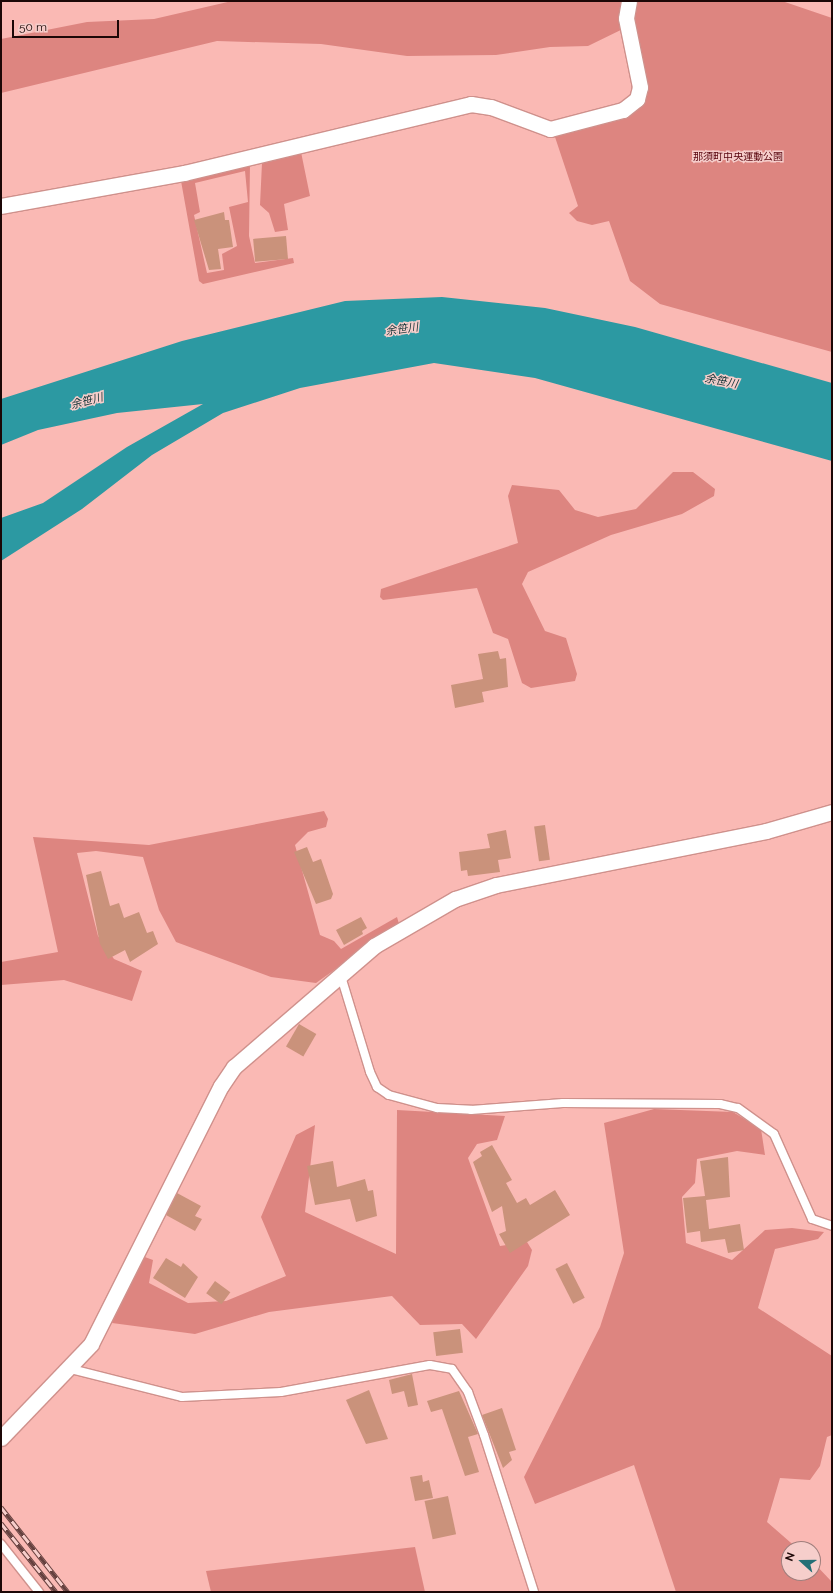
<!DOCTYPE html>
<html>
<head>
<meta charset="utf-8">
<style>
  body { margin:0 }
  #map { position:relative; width:833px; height:1593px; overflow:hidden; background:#fab9b4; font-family:Raleway,"Noto Sans JP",sans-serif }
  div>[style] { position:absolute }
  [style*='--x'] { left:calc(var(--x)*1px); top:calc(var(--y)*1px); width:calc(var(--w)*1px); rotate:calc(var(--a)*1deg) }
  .green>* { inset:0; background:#dd8580 }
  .water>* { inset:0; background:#2c99a2 }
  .building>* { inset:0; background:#ca927b; transform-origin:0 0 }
  .roads { filter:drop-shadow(1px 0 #cf918c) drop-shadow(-1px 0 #cf918c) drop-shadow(0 1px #cf918c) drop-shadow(0 -1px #cf918c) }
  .lane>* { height:8px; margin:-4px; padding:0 4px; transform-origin:4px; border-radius:4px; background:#fff }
  .street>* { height:15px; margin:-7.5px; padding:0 7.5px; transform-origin:7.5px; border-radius:7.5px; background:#fff }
  .rail>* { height:4.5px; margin-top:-2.25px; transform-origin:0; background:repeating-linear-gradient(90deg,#f6cecb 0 9px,#65413f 0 18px); box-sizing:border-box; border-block:1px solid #65413f }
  span { translate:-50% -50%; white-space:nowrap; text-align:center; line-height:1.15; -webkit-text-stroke:3px #f6cecb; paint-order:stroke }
  .park-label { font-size:10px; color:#56020c }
  .water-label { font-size:11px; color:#153538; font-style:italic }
  .frame { position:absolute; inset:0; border:2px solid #1c0706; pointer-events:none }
  .north { position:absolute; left:781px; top:1541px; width:40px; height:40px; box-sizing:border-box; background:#f6cecb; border:1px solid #9f7e7c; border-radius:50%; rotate:291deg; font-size:11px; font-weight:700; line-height:16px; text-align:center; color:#1c0706 }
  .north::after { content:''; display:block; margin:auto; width:14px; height:18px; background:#246f76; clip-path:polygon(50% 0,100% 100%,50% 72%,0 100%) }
  .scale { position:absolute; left:12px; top:20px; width:107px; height:18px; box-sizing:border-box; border:2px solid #1c0706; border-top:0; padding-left:5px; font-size:12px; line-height:14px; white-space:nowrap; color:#1c0706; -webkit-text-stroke:3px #f6cecb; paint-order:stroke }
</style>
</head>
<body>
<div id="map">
  <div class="green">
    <i style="clip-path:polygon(232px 1px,782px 1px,832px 18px,832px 352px,660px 304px,630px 281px,609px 221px,592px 225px,577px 221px,569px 213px,578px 206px,555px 137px,641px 100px,631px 25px,588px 46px,550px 47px,496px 55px,407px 56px,321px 44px,217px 41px,1px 93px,1px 39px,87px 22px,154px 19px)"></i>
    <i style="clip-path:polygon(301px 152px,310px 196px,284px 204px,288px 230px,275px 232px,269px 213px,260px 205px,262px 163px)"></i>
    <i style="clip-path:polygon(evenodd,250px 164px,249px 236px,255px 263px,293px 258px,294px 263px,203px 284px,199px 281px,181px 181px,250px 164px,245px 171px,248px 202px,229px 207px,237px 246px,222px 254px,224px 270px,207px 273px,194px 215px,200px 212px,195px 183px,245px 171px)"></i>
    <i style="clip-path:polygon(673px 472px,693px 472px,715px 489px,714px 496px,682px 514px,611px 535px,528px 572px,522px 584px,545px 631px,566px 638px,577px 674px,575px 681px,531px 688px,522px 683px,508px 639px,493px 633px,477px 588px,383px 600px,380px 597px,381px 589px,518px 543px,508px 496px,512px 485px,559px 490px,575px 510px,598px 517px,636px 509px)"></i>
    <i style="clip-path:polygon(324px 811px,328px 819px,326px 827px,308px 832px,295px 845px,320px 935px,334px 941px,341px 949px,397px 917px,399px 924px,316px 983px,271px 977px,176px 942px,159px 910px,143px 857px,96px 851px,77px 853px,98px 936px,114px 959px,142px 971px,132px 1001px,64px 980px,1px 985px,1px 962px,58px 952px,33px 837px,149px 845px)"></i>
    <i style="clip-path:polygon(654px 1109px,733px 1112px,761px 1129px,765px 1155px,737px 1151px,697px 1159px,695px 1183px,682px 1197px,686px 1243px,732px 1260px,765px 1230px,792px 1228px,824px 1232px,818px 1239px,775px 1249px,758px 1308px,832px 1356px,832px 1435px,827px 1437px,820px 1466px,810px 1480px,780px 1478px,767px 1522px,798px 1549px,789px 1549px,789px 1573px,813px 1573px,813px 1562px,832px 1582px,832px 1592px,676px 1592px,634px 1465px,535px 1504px,524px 1477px,600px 1327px,624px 1253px,604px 1123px)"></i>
    <i style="clip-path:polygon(397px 1110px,505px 1116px,497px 1140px,477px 1144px,468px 1158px,500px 1246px,527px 1242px,532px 1250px,528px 1266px,476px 1339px,462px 1324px,420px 1325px,392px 1296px,269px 1312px,195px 1334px,112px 1323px,142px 1256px,153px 1260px,149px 1283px,188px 1303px,226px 1301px,286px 1276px,261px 1217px,296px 1135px,315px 1125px,305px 1212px,396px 1254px)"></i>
    <i style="clip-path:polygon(415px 1547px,425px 1592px,211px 1592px,206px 1571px)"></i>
  </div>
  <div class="water">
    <i style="clip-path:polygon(442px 297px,545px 308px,635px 327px,832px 383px,832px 461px,535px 378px,434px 363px,300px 388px,223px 413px,152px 455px,82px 509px,1px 561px,1px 518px,43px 503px,127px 447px,203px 404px,117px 413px,38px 430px,1px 445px,1px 399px,182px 341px,345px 301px)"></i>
  </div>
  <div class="building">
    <i style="clip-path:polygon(224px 212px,225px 220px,229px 220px,233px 247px,218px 249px,221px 269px,209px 270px,194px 220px)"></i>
    <i style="left:286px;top:236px;width:23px;height:33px;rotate:85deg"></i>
    <i style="clip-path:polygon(498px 651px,500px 659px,506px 658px,508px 687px,482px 692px,484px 702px,455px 708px,451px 685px,483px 679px,478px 654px)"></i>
    <i style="left:545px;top:825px;width:35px;height:11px;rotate:82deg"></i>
    <i style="clip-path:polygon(506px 830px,511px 858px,498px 860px,500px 872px,468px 876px,467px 870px,461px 871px,459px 852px,490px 848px,487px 834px)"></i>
    <i style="clip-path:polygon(307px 847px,313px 862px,321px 859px,333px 894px,331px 899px,316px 904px,294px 852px)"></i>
    <i style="clip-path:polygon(101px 871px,110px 906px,119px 903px,124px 918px,139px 912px,147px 933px,153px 931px,158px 944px,130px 962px,125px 950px,108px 959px,100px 944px,86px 875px)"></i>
    <i style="clip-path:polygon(361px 917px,367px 928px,362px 931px,363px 934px,344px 945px,336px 930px)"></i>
    <i style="left:299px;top:1024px;width:20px;height:26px;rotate:30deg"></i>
    <i style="clip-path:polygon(492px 1145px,512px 1180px,506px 1183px,517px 1203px,526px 1198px,530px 1205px,555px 1190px,570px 1215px,510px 1253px,499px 1234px,506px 1231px,502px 1206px,492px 1212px,473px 1162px,482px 1156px,480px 1152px)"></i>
    <i style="clip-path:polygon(728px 1157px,730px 1197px,706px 1200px,709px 1229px,740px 1224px,744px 1250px,728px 1253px,725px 1239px,701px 1242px,700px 1231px,687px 1233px,683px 1198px,705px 1196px,700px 1161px)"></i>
    <i style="clip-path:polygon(333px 1161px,337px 1187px,365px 1179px,368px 1191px,373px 1190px,377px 1216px,356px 1222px,350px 1199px,315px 1205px,307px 1166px)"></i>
    <i style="clip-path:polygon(177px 1193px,201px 1206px,195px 1216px,202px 1219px,195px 1231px,166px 1215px)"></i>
    <i style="clip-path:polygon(166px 1258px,181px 1267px,183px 1263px,198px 1277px,185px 1298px,153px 1278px)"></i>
    <i style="left:567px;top:1263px;width:39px;height:13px;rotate:63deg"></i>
    <i style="left:215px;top:1281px;width:19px;height:15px;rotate:36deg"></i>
    <i style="left:460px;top:1329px;width:24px;height:27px;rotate:83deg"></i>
    <i style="clip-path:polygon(412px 1374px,418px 1405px,408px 1407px,404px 1391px,392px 1394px,389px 1380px)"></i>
    <i style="clip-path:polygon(369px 1390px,388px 1439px,366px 1444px,346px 1400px)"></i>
    <i style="clip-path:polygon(459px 1391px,478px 1434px,468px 1437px,479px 1472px,465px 1476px,442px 1409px,431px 1412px,427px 1401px)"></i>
    <i style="clip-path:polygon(502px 1408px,516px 1450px,509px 1452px,512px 1460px,503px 1468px,482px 1415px)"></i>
    <i style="clip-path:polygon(422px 1475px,423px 1482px,429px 1480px,433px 1498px,415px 1501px,410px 1477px)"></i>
    <i style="left:448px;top:1496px;width:39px;height:24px;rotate:78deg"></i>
  </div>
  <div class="roads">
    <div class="lane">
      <i style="--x:340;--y:973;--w:103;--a:73.1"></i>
      <i style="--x:370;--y:1072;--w:17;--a:65"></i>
      <i style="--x:377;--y:1087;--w:14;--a:34"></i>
      <i style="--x:389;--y:1095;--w:50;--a:15.2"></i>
      <i style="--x:437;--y:1108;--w:34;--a:3"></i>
      <i style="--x:471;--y:1110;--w:92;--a:-4.4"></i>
      <i style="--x:563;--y:1103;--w:157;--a:0.4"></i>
      <i style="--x:720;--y:1104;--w:18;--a:13"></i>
      <i style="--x:738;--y:1108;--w:44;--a:35.8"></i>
      <i style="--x:774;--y:1134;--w:93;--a:65.9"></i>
      <i style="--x:812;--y:1219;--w:21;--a:19"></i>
      <i style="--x:71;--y:1369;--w:114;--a:14.2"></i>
      <i style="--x:182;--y:1397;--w:99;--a:-2.9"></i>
      <i style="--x:281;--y:1392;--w:151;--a:-10.3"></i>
      <i style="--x:430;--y:1365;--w:22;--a:10"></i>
      <i style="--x:452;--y:1369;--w:28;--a:55"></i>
      <i style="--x:468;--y:1392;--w:46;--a:69.6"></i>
      <i style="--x:484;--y:1435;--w:165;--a:72.3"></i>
      <i style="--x:1;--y:1544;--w:61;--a:51.6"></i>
    </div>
    <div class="street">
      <i style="--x:1;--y:206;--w:186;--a:-10.2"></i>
      <i style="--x:184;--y:173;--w:295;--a:-13.5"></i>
      <i style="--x:471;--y:104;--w:20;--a:9"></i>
      <i style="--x:491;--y:107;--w:63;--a:20.4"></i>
      <i style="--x:550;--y:129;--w:75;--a:-14.6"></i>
      <i style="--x:623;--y:110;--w:18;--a:-38"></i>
      <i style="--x:637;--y:99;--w:12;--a:-76"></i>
      <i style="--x:640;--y:87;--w:70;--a:-101.5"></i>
      <i style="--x:626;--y:18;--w:17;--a:-80"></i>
      <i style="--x:1;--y:1438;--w:130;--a:-46.2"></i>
      <i style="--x:91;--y:1344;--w:289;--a:-63.3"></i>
      <i style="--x:221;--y:1086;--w:23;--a:-56"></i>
      <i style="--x:234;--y:1067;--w:185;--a:-40.8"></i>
      <i style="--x:374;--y:946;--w:94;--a:-30.1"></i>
      <i style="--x:455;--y:899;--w:43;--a:-18.9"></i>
      <i style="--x:496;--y:885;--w:275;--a:-11.3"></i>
      <i style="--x:766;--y:831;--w:69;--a:-16.1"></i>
    </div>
  </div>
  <div class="rail">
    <i style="--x:1;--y:1507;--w:108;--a:51.8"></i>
    <i style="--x:1;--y:1523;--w:88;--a:51.4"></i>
  </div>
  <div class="park-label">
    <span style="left:738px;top:157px">那須町中央運動公園</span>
  </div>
  <div class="water-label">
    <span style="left:402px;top:330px;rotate:-8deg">余笹川</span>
    <span style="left:721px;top:382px;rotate:11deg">余笹川</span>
    <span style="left:87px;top:402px;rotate:-15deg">余笹川</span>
  </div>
  <div class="frame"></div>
  <div class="north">N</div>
  <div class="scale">50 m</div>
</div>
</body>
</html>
